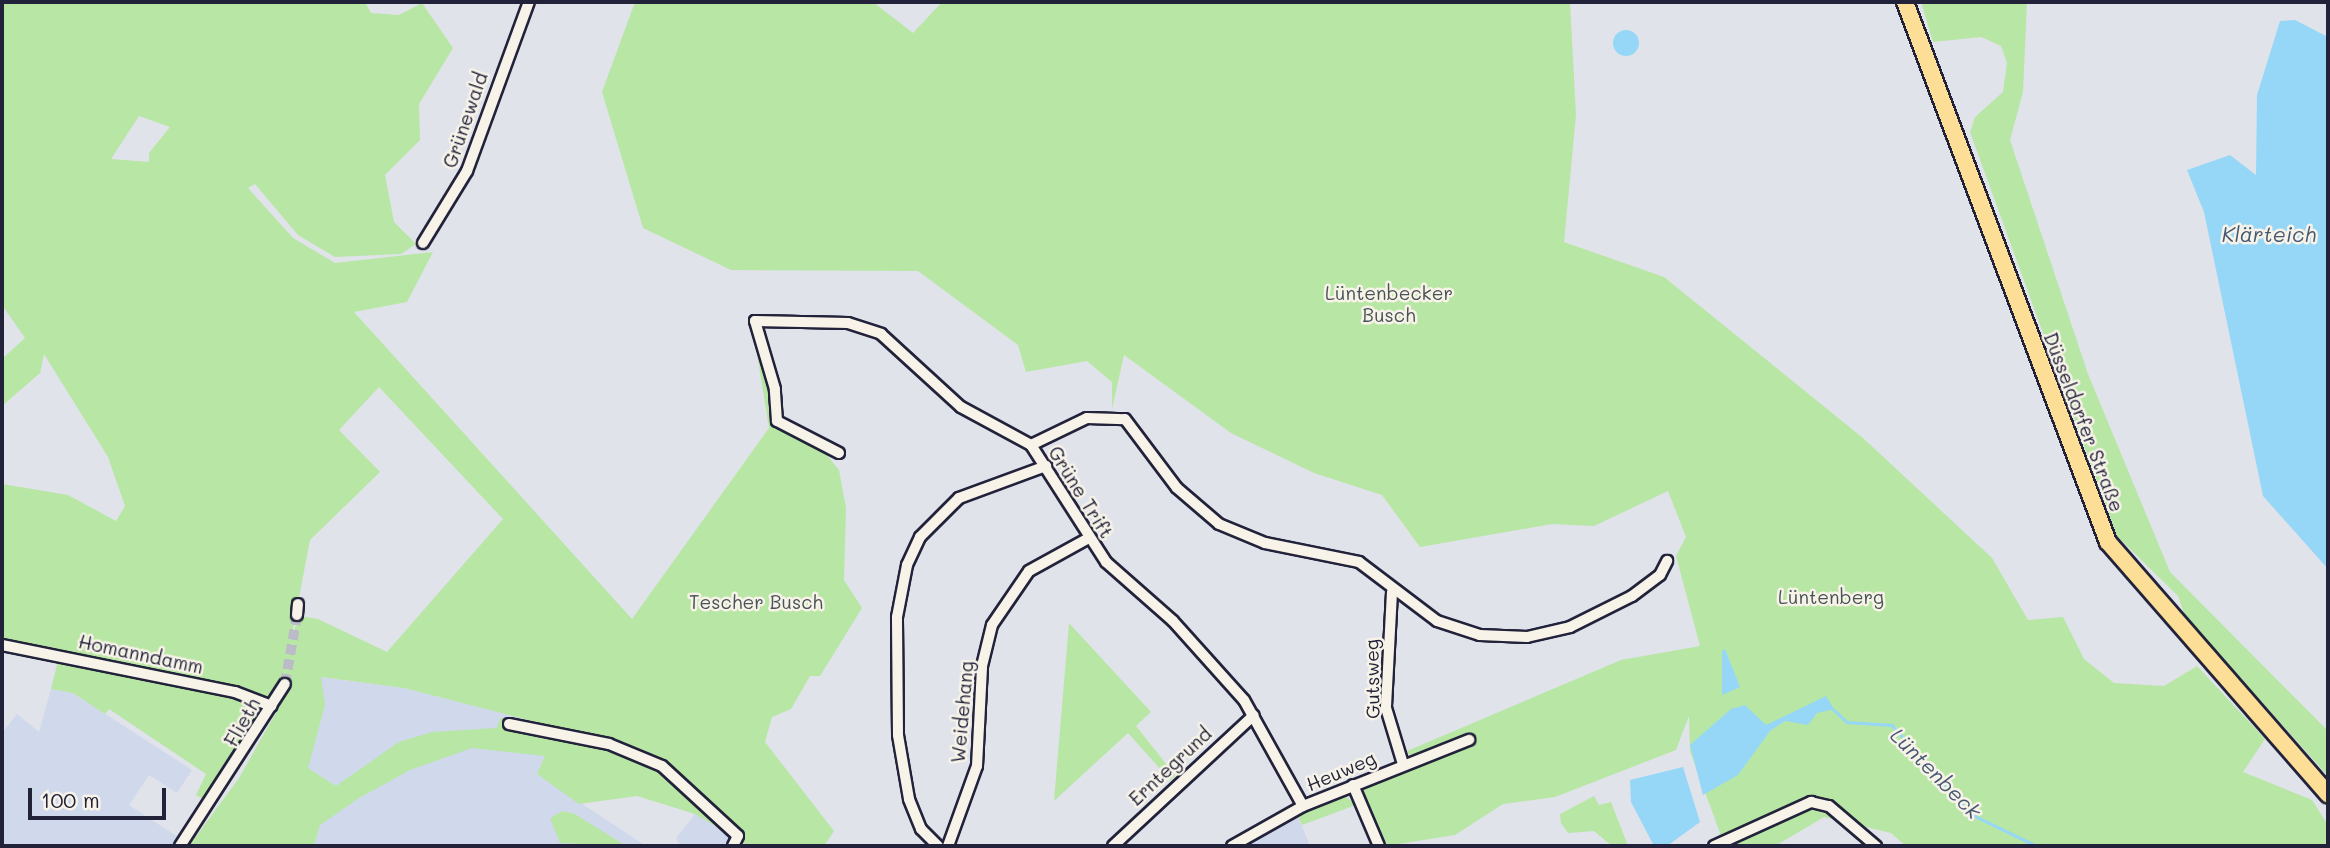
<!DOCTYPE html>
<html>
<head>
<meta charset="utf-8">
<style>
  body { margin:0 }
  #map { position:relative; width:2330px; height:848px; overflow:hidden; background:#e0e3ea; font-family:Mali,sans-serif }
  div>[style] { position:absolute }
  [style*='--x'] { left:calc(var(--x)*1px); top:calc(var(--y)*1px); width:calc(var(--w)*1px); rotate:calc(var(--a)*1deg) }
  .built>* { inset:0; background:#d0d8eb }
  .green>* { inset:0; background:#b8e6a4 }
  .water>* { inset:0; background:#96d7f7 }
  .round { border-radius:50% }
  .stream>* { height:2.5px; margin:-1.25px; padding:0 1.25px; transform-origin:1.25px; border-radius:1.25px; background:#96d7f7 }
  .minor-tunnel>* { height:10px; margin-top:-5px; transform-origin:0; background:repeating-linear-gradient(90deg,#babcc7 0 10px,transparent 0 15px) }
  .roads { filter:drop-shadow(2px 0 #22223b) drop-shadow(-2px 0 #22223b) drop-shadow(0 2px #22223b) drop-shadow(0 -2px #22223b) }
  .minor>* { height:10px; margin:-5px; padding:0 5px; transform-origin:5px; border-radius:5px; background:#f7f3e8 }
  .primary>* { height:16px; margin:-8px; padding:0 8px; transform-origin:8px; border-radius:8px; background:#fcde96 }
  span { translate:-50% -50%; white-space:nowrap; text-align:center; line-height:1.15; -webkit-text-stroke:5px #f7f3e8; paint-order:stroke }
  .street-label { font-size:19px; color:#22223b }
  .park-label { font-size:19px; color:#485355 }
  .water-label { font-size:21px; color:#455873; font-style:italic }
  .frame { position:absolute; inset:0; border:4px solid #22223b; pointer-events:none }
  .scale { position:absolute; left:28px; top:788px; width:138px; height:32px; box-sizing:border-box; border:4px solid #22223b; border-top:0; padding-left:9px; font-size:21px; line-height:24px; white-space:nowrap; color:#22223b; -webkit-text-stroke:5px #f7f3e8; paint-order:stroke }
</style>
</head>
<body>
<div id="map">
  <div class="built">
    <i style="clip-path:polygon(320px 677px,404px 688px,602px 739px,545px 756px,537px 774px,646px 846px,265px 846px)"></i>
    <i style="clip-path:polygon(51px 689px,73px 693px,192px 770px,177px 793px,149px 775px,129px 805px,178px 837px,170px 846px,2px 846px,2px 733px,17px 714px,39px 732px)"></i>
    <i style="clip-path:polygon(695px 814px,743px 841px,749px 846px,680px 846px,676px 838px)"></i>
    <i style="clip-path:polygon(1297px 814px,1310px 846px,1239px 846px)"></i>
  </div>
  <div class="green">
    <i style="clip-path:polygon(evenodd,2px 2px,365px 2px,371px 13px,399px 15px,422px 3px,453px 48px,419px 104px,420px 140px,385px 175px,394px 222px,416px 244px,401px 254px,335px 257px,298px 235px,255px 184px,248px 188px,293px 238px,335px 263px,433px 252px,407px 302px,354px 312px,632px 619px,769px 428px,754px 335px,772px 390px,773px 419px,821px 448px,839px 470px,846px 508px,844px 580px,862px 608px,820px 676px,810px 676px,791px 709px,772px 717px,765px 742px,834px 831px,824px 846px,749px 846px,695px 814px,637px 796px,579px 804px,537px 774px,545px 756px,472px 748px,410px 770px,359px 798px,320px 825px,314px 846px,189px 846px,239px 778px,282px 702px,172px 673px,2px 641px,2px 484px,68px 495px,116px 521px,125px 506px,108px 457px,44px 354px,40px 373px,2px 406px,2px 359px,25px 338px,2px 305px,2px 2px,139px 116px,170px 127px,149px 153px,149px 162px,111px 159px,139px 116px,2px 2px,379px 387px,503px 519px,387px 652px,318px 619px,300px 616px,292px 634px,310px 540px,380px 472px,339px 430px,379px 387px,2px 2px,321px 677px,404px 688px,590px 736px,500px 718px,497px 728px,432px 732px,399px 742px,336px 786px,308px 768px,325px 705px,321px 677px)"></i>
    <i style="clip-path:polygon(635px 2px,873px 2px,913px 33px,942px 2px,1570px 2px,1576px 115px,1564px 242px,1664px 277px,1863px 438px,1992px 558px,2028px 620px,2063px 617px,2084px 659px,2114px 683px,2164px 686px,2197px 666px,2265px 739px,2243px 772px,2312px 800px,2328px 825px,2328px 846px,1906px 846px,1891px 833px,1824px 817px,1775px 846px,1715px 846px,1720px 833px,1690px 751px,1689px 716px,1676px 750px,1555px 797px,1503px 804px,1455px 835px,1386px 846px,1363px 797px,1365px 786px,1464px 737px,1416px 755px,1408px 754px,1407px 751px,1621px 660px,1700px 646px,1676px 556px,1686px 537px,1668px 491px,1594px 526px,1552px 524px,1420px 547px,1382px 495px,1314px 473px,1231px 433px,1124px 355px,1112px 409px,1112px 382px,1087px 361px,1026px 372px,1018px 345px,918px 271px,731px 270px,643px 228px,602px 92px)"></i>
    <i style="clip-path:polygon(1921px 2px,2027px 2px,2023px 92px,2010px 140px,2088px 374px,2170px 572px,2328px 731px,2328px 776px,2185px 616px,2178px 596px,2117px 536px,1970px 132px,1975px 117px,2003px 92px,2007px 63px,2001px 46px,1981px 37px,1933px 42px)"></i>
    <i style="clip-path:polygon(1069px 623px,1151px 712px,1136px 726px,1175px 775px,1171px 781px,1128px 733px,1054px 801px)"></i>
    <i style="clip-path:polygon(59px 657px,245px 699px,253px 705px,257px 723px,208px 802px,196px 795px,206px 774px,109px 709px,105px 714px,73px 693px,51px 689px)"></i>
    <i style="clip-path:polygon(1344px 795px,1356px 805px,1302px 825px,1297px 814px)"></i>
    <i style="clip-path:polygon(1594px 796px,1599px 805px,1611px 802px,1628px 846px,1612px 846px,1594px 831px,1568px 833px,1561px 823px,1560px 814px)"></i>
    <i style="clip-path:polygon(563px 811px,575px 814px,626px 846px,560px 843px,550px 818px)"></i>
  </div>
  <div class="water">
    <i style="clip-path:polygon(2295px 20px,2328px 37px,2328px 569px,2263px 496px,2204px 212px,2187px 170px,2230px 155px,2256px 175px,2257px 95px,2280px 21px)"></i>
    <i class="round" style="left:1613px;top:30px;width:26px;height:26px"></i>
    <i style="clip-path:polygon(1725px 649px,1740px 687px,1722px 695px,1722px 651px)"></i>
    <i style="clip-path:polygon(1826px 696px,1834px 709px,1817px 713px,1808px 725px,1785px 721px,1770px 731px,1738px 775px,1703px 795px,1690px 745px,1731px 709px,1745px 705px,1766px 725px)"></i>
    <i style="clip-path:polygon(1683px 767px,1700px 822px,1667px 846px,1654px 846px,1631px 802px,1630px 780px)"></i>
  </div>
  <div class="stream">
    <i style="--x:1833;--y:709;--w:19;--a:43"></i>
    <i style="--x:1847;--y:722;--w:45;--a:3.8"></i>
    <i style="--x:1892;--y:725;--w:119;--a:48.4"></i>
    <i style="--x:1971;--y:814;--w:73;--a:25.9"></i>
  </div>
  <div class="minor-tunnel">
    <i style="--x:285;--y:684;--w:70;--a:-80.1"></i>
  </div>
  <div class="roads">
    <div class="minor">
      <i style="--x:423;--y:243;--w:84;--a:-58.6"></i>
      <i style="--x:467;--y:171;--w:180;--a:-69.9"></i>
      <i style="--x:1031;--y:445;--w:62;--a:-25.7"></i>
      <i style="--x:1087;--y:418;--w:38;--a:2"></i>
      <i style="--x:1125;--y:419;--w:86;--a:53"></i>
      <i style="--x:1177;--y:488;--w:55;--a:40.6"></i>
      <i style="--x:1219;--y:524;--w:50;--a:22.4"></i>
      <i style="--x:1265;--y:543;--w:96;--a:11.4"></i>
      <i style="--x:1359;--y:562;--w:98;--a:37.1"></i>
      <i style="--x:1437;--y:621;--w:45;--a:18"></i>
      <i style="--x:1480;--y:635;--w:47;--a:2.4"></i>
      <i style="--x:1527;--y:637;--w:44;--a:-13.1"></i>
      <i style="--x:1570;--y:627;--w:69;--a:-26.6"></i>
      <i style="--x:1632;--y:596;--w:35;--a:-37"></i>
      <i style="--x:1660;--y:575;--w:16;--a:-63"></i>
      <i style="--x:839;--y:453;--w:70;--a:-152.7"></i>
      <i style="--x:777;--y:421;--w:32;--a:-94"></i>
      <i style="--x:775;--y:389;--w:71;--a:-106.4"></i>
      <i style="--x:755;--y:321;--w:93;--a:1.2"></i>
      <i style="--x:848;--y:323;--w:35;--a:18"></i>
      <i style="--x:881;--y:334;--w:108;--a:42.4"></i>
      <i style="--x:961;--y:407;--w:80;--a:28.5"></i>
      <i style="--x:1031;--y:445;--w:139;--a:57.3"></i>
      <i style="--x:1106;--y:562;--w:89;--a:41.4"></i>
      <i style="--x:1173;--y:621;--w:106;--a:48.1"></i>
      <i style="--x:1244;--y:700;--w:121;--a:60.9"></i>
      <i style="--x:1392;--y:592;--w:116;--a:93"></i>
      <i style="--x:1386;--y:708;--w:59;--a:73.1"></i>
      <i style="--x:297;--y:615;--w:11;--a:-85"></i>
      <i style="--x:2;--y:645;--w:238;--a:11.4"></i>
      <i style="--x:235;--y:692;--w:39;--a:21"></i>
      <i style="--x:509;--y:724;--w:102;--a:11.3"></i>
      <i style="--x:609;--y:744;--w:57;--a:22.5"></i>
      <i style="--x:662;--y:766;--w:103;--a:42.6"></i>
      <i style="--x:738;--y:836;--w:11;--a:117"></i>
      <i style="--x:1353;--y:785;--w:66;--a:66.9"></i>
      <i style="--x:180;--y:846;--w:193;--a:-57.1"></i>
      <i style="--x:938;--y:846;--w:24;--a:-135"></i>
      <i style="--x:921;--y:829;--w:32;--a:-112"></i>
      <i style="--x:909;--y:799;--w:65;--a:-99.8"></i>
      <i style="--x:898;--y:735;--w:118;--a:-90.5"></i>
      <i style="--x:897;--y:617;--w:53;--a:-79.1"></i>
      <i style="--x:907;--y:565;--w:31;--a:-65"></i>
      <i style="--x:920;--y:537;--w:55;--a:-45"></i>
      <i style="--x:959;--y:498;--w:93;--a:-20.2"></i>
      <i style="--x:948;--y:846;--w:85;--a:-70.1"></i>
      <i style="--x:977;--y:766;--w:100;--a:-87.1"></i>
      <i style="--x:982;--y:666;--w:42;--a:-76.3"></i>
      <i style="--x:992;--y:625;--w:65;--a:-55.6"></i>
      <i style="--x:1029;--y:571;--w:66;--a:-28.9"></i>
      <i style="--x:1113;--y:846;--w:192;--a:-42.9"></i>
      <i style="--x:1232;--y:846;--w:81;--a:-29.4"></i>
      <i style="--x:1303;--y:806;--w:179;--a:-21.7"></i>
      <i style="--x:1714;--y:846;--w:107;--a:-24.4"></i>
      <i style="--x:1811;--y:802;--w:18;--a:13"></i>
      <i style="--x:1829;--y:806;--w:62;--a:40.4"></i>
    </div>
    <div class="primary">
      <i style="--x:1905;--y:2;--w:577;--a:69.4"></i>
      <i style="--x:2108;--y:542;--w:335;--a:48.9"></i>
    </div>
  </div>
  <div class="street-label">
    <span style="left:465px;top:120px;rotate:-71deg">Grünewald</span>
    <span style="left:2084px;top:422px;rotate:69deg">Düsseldorfer Straße</span>
    <span style="left:1081px;top:492px;rotate:58deg">Grüne Trift</span>
    <span style="left:141px;top:654px;rotate:12deg">Homanndamm</span>
    <span style="left:1372px;top:679px;rotate:-91deg">Gutsweg</span>
    <span style="left:962px;top:712px;rotate:-85deg">Weidehang</span>
    <span style="left:242px;top:722px;rotate:-61deg">Flieth</span>
    <span style="left:1170px;top:766px;rotate:-43deg">Erntegrund</span>
    <span style="left:1341px;top:771px;rotate:-23deg">Heuweg</span>
  </div>
  <div class="park-label">
    <span style="left:1389px;top:304px">Lüntenbecker<br>Busch</span>
    <span style="left:1831px;top:597px">Lüntenberg</span>
    <span style="left:756px;top:602px">Tescher Busch</span>
  </div>
  <div class="water-label">
    <span style="left:2269px;top:234px">Klärteich</span>
    <span style="left:1936px;top:773px;rotate:45deg">Lüntenbeck</span>
  </div>
  <div class="frame"></div>
  <div class="scale">100 m</div>
</div>
</body>
</html>
